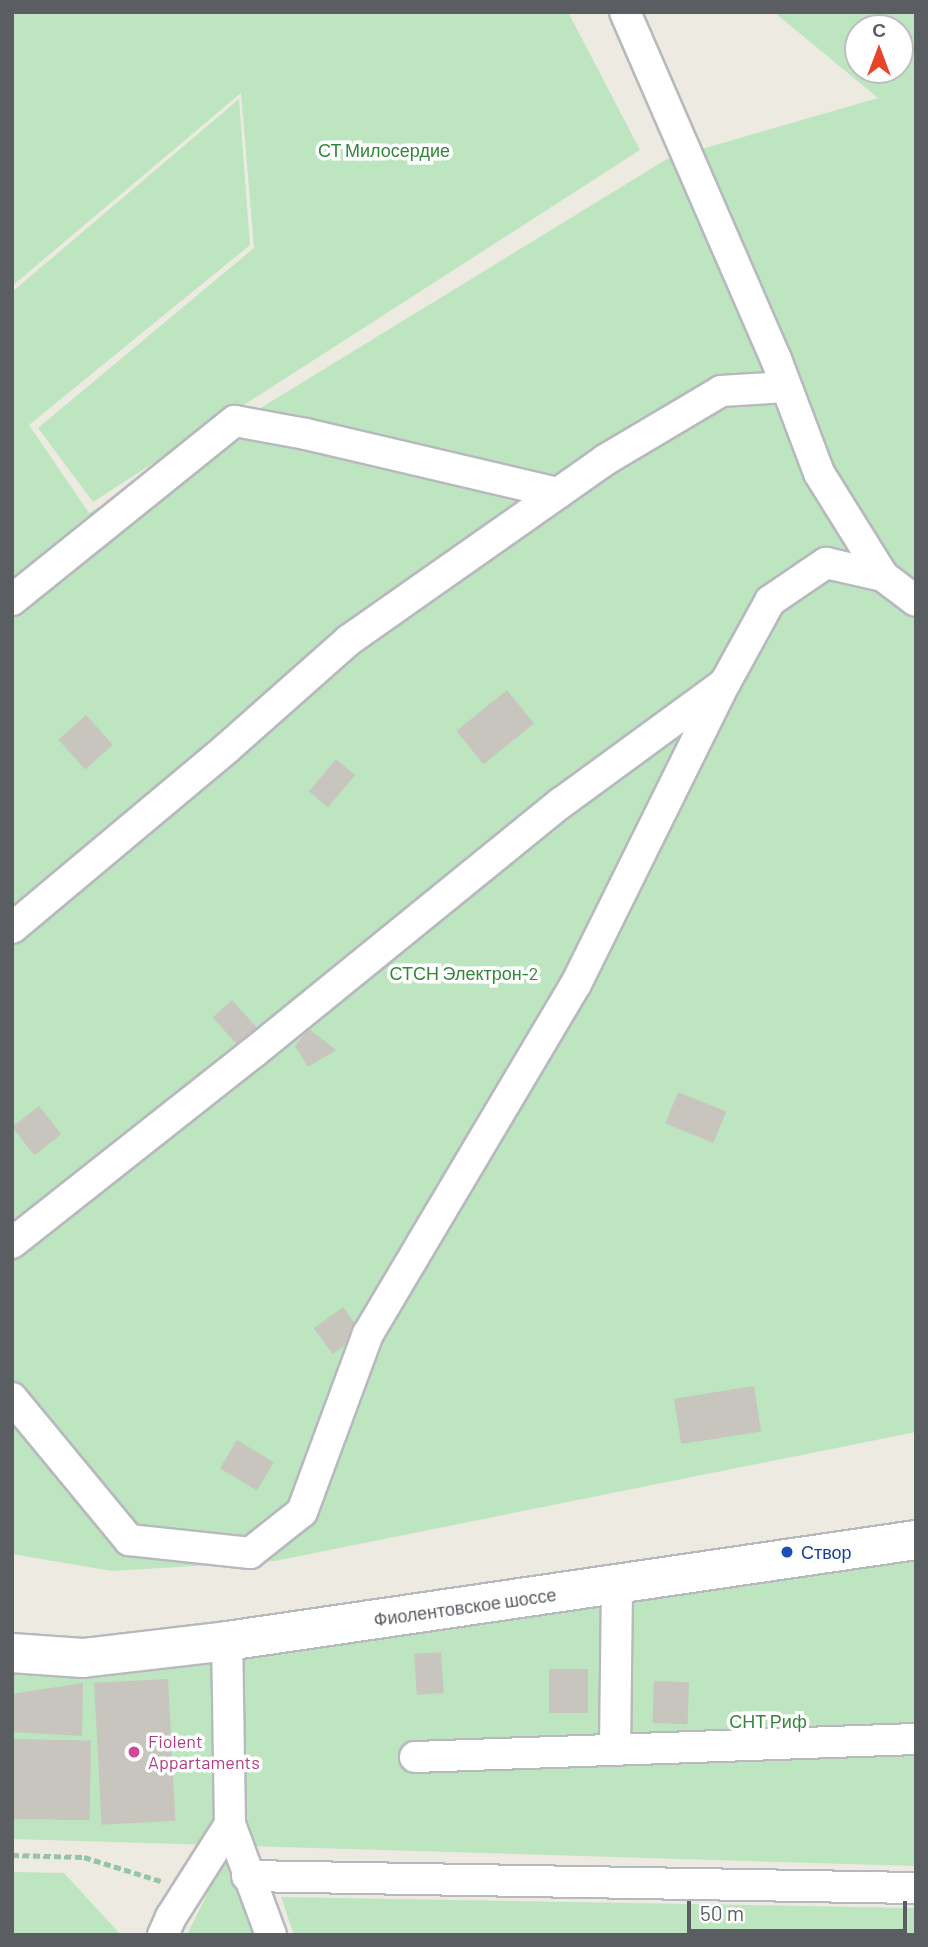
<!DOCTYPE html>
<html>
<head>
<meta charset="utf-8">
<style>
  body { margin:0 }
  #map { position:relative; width:928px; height:1947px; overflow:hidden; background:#edebe1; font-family:Barlow,sans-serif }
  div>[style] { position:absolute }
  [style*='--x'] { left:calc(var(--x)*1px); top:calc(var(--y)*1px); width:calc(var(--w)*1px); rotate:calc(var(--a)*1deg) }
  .green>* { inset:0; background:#bde5bf }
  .building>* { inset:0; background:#c8c5be; transform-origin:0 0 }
  .path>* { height:4.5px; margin-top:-2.25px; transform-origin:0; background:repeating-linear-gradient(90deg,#96c5a6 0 7px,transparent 0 10.5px) }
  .roads { filter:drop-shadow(2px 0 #b7b9be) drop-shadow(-2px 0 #b7b9be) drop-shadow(0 2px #b7b9be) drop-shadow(0 -2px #b7b9be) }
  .street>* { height:30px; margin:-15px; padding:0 15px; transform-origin:15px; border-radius:15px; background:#fff }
  .secondary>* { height:38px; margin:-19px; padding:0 19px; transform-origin:19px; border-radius:19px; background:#fff }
  .dots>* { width:19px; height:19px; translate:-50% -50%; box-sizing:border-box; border:4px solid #fff; border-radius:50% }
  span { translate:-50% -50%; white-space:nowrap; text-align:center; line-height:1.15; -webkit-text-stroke:7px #fff; paint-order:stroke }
  .park-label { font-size:18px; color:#35863d }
  .transit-label { font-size:18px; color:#164399 }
  .left { translate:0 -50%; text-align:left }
  .street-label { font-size:18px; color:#5a5d62 }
  .hotel-label { font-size:18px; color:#b23c85 }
  .frame { position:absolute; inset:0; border:14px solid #5a5d62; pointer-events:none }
  .north { position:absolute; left:844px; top:14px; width:70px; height:70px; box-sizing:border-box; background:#fff; border:2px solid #bdbec0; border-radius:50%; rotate:0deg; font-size:19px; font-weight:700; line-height:28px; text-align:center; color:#5a5d62 }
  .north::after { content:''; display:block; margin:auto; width:24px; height:32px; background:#e8442c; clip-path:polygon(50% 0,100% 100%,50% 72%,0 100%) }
  .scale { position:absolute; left:687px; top:1901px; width:220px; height:32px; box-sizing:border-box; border:4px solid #5a5d62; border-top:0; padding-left:9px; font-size:21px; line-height:24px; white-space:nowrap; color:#5a5d62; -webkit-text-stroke:5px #fff; paint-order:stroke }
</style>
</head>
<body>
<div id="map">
  <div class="green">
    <i style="clip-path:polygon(12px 12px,568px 12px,640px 150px,93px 502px,38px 428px,254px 248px,241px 93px,12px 286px)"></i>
    <i style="clip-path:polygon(evenodd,774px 12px,916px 12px,916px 1432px,275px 1561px,112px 1571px,12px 1554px,12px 292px,239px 99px,250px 245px,29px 425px,89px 513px,667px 159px,878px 98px,774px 12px,858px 28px,900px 28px,900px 70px,858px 70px,858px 28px)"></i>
    <i style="clip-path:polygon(916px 1561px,916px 1866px,12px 1839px,12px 1667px)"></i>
    <i style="clip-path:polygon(228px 1851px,259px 1935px,187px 1935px)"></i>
    <i style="clip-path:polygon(12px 1872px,64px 1873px,121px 1935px,12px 1935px)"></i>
    <i style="clip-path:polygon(281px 1897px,916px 1908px,916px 1935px,294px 1935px)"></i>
  </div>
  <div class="building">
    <i style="left:507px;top:690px;width:43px;height:65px;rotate:51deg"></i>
    <i style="left:86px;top:715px;width:40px;height:37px;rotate:48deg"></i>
    <i style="left:336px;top:759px;width:25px;height:42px;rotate:40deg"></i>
    <i style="left:232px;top:1000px;width:39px;height:26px;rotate:48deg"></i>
    <i style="clip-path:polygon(309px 1029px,336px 1050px,308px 1067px,295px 1046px)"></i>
    <i style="left:678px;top:1092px;width:52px;height:34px;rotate:22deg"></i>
    <i style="left:39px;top:1106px;width:36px;height:34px;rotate:52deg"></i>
    <i style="left:343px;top:1307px;width:32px;height:36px;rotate:54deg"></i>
    <i style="left:754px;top:1386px;width:46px;height:81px;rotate:81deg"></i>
    <i style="left:237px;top:1440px;width:43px;height:33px;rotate:31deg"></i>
    <i style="left:441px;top:1652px;width:41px;height:27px;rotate:86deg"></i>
    <i style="left:549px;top:1669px;width:39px;height:44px"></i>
    <i style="left:168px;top:1679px;width:142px;height:74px;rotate:87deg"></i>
    <i style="left:654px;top:1681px;width:35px;height:42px;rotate:2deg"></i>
    <i style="clip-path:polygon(83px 1683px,82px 1736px,12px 1732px,12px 1694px)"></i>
    <i style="left:12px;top:1739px;width:79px;height:80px;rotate:1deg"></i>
  </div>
  <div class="path">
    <i style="--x:12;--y:1855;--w:72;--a:1.6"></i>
    <i style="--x:84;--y:1857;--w:81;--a:17.3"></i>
  </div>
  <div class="roads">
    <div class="street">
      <i style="--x:625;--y:12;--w:378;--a:66.5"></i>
      <i style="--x:776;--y:359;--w:122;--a:69.3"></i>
      <i style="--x:819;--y:473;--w:121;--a:58.1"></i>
      <i style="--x:883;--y:576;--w:41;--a:37.1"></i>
      <i style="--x:12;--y:600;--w:286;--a:-38.8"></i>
      <i style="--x:235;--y:421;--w:72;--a:10.4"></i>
      <i style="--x:306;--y:434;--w:259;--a:13.2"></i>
      <i style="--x:12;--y:928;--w:280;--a:-39.9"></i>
      <i style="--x:227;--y:748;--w:163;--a:-41.5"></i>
      <i style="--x:349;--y:640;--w:313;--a:-35.1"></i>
      <i style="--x:605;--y:460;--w:135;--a:-30.7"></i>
      <i style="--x:721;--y:391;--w:65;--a:-3.5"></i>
      <i style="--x:12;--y:1243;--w:307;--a:-38.3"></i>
      <i style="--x:253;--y:1053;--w:397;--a:-39.1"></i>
      <i style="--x:561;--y:803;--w:203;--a:-36.2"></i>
      <i style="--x:725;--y:683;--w:94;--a:-61.2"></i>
      <i style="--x:770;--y:601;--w:68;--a:-34.2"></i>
      <i style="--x:826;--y:563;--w:58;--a:12.8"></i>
      <i style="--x:12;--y:1398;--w:184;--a:50.5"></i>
      <i style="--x:129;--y:1540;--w:122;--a:6.1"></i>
      <i style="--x:250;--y:1553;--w:66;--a:-38.3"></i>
      <i style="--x:302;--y:1512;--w:190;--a:-69.7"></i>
      <i style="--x:368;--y:1334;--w:407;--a:-59.3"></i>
      <i style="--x:576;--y:984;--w:336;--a:-63.7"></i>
      <i style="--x:615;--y:1750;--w:165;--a:-89.3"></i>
      <i style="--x:415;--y:1757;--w:501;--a:-2.06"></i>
      <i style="--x:230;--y:1824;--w:118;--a:69.7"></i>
      <i style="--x:247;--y:1876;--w:669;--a:1.03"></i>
      <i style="--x:163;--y:1935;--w:20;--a:-66"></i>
      <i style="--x:171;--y:1917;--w:110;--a:-57.6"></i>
      <i style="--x:230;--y:1824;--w:183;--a:-90.9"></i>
    </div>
    <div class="secondary">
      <i style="--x:12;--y:1653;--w:71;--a:4"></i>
      <i style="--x:83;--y:1658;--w:145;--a:-6.7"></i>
      <i style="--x:227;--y:1641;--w:696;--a:-8.34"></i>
    </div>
  </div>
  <div class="dots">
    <i style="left:787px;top:1552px;background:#1a4fb4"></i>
    <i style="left:134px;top:1752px;background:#d1479c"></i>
  </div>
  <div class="park-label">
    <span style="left:384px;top:150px">СТ Милосердие</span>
    <span style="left:464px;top:973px">СТСН Электрон-2</span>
    <span style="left:768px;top:1721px">СНТ Риф</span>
  </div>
  <div class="transit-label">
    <span class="left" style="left:801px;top:1552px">Створ</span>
  </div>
  <div class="street-label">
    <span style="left:465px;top:1607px;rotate:-8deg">Фиолентовское шоссе</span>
  </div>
  <div class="hotel-label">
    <span class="left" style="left:148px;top:1752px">Fiolent<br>Appartaments</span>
  </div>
  <div class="frame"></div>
  <div class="north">С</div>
  <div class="scale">50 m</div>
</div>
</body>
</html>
